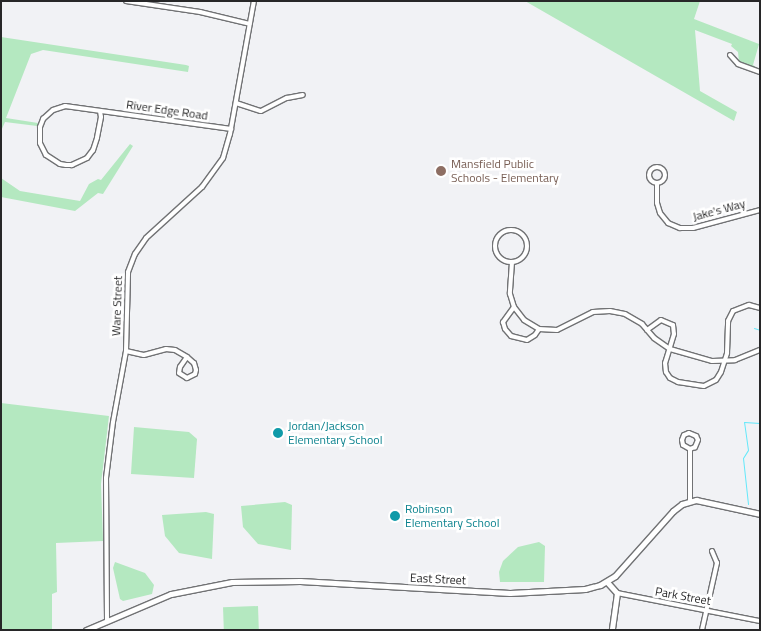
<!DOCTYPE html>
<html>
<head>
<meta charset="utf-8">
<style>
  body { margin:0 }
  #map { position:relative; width:761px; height:631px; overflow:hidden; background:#f1f2f5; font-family:"Titillium Web",sans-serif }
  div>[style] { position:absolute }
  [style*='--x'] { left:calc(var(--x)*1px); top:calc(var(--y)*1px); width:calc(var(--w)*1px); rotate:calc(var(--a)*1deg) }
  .green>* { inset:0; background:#b4e8c0; transform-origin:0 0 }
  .stream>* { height:1px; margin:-0.5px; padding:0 0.5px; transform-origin:0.5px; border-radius:0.5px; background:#62e8fa }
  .roads { filter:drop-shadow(1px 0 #717274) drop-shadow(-1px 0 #717274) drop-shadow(0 1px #717274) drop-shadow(0 -1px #717274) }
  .street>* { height:4px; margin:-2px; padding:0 2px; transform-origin:2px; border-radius:2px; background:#fff }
  .street>.ring { margin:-2px; padding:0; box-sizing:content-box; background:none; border:4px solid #fff; border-radius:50% }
  .secondary>* { height:5px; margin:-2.5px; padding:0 2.5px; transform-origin:2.5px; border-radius:2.5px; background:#fff }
  .dots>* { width:14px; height:14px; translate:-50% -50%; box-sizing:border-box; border:2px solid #fff; border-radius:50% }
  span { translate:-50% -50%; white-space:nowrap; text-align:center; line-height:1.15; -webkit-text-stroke:5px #fff; paint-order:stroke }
  .street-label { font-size:12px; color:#272728 }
  .education-label { font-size:12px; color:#785e54 }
  .left { translate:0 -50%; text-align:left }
  .culture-label { font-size:12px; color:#0d838f }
  .frame { position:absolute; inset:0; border:2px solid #272728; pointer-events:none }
</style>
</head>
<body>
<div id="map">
  <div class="green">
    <i style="clip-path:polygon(525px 1px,700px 1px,694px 19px,759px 44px,753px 65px,760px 70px,739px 62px,738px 52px,731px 46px,732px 44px,695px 30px,700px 91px,737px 112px,734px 121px)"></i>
    <i style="clip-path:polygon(1px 37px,186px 65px,189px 66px,188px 72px,43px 50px,31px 54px,6px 118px,38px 123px,37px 126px,5px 122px,1px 131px)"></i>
    <i style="clip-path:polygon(130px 144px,133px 146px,103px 194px,98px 193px,75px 211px,1px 197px,1px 178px,20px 191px,80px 201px,89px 184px,98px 179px,101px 180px)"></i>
    <i style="clip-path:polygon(1px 403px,109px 416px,101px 484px,103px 541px,56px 543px,57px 592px,52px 594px,52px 630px,1px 630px)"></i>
    <i style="clip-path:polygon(134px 427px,189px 432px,197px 439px,194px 478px,131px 474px)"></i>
    <i style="clip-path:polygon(285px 502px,292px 505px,291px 550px,258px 544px,243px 527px,241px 506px)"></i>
    <i style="clip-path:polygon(206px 512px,214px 514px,212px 559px,179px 553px,165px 536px,162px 515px)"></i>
    <i style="clip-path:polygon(539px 542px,545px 546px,544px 582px,500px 582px,499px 572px,503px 561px,518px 547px)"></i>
    <i style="clip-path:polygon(115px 562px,145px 573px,154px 585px,152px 594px,123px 601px,120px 599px,113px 568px)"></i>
    <i style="left:258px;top:606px;width:24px;height:35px;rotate:88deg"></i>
  </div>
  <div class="stream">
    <i style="--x:754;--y:328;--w:6;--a:18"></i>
    <i style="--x:748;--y:504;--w:46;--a:-96.2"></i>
    <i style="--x:743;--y:458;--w:9;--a:-58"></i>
    <i style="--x:748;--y:450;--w:28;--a:-98"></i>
    <i style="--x:744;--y:422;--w:16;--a:4"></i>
  </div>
  <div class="roads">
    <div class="street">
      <i style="--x:126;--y:1;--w:75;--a:8.5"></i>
      <i style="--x:200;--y:12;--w:51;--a:13.5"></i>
      <i style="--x:730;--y:55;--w:12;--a:48"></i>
      <i style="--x:738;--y:64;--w:23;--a:20"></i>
      <i style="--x:236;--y:103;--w:26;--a:18"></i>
      <i style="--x:261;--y:111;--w:29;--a:-27"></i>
      <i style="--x:287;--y:98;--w:16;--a:-11"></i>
      <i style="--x:100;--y:111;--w:6;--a:81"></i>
      <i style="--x:101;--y:117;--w:21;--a:101"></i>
      <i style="--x:97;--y:138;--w:13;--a:108"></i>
      <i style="--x:93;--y:150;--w:10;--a:127"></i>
      <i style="--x:87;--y:158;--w:17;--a:155"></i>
      <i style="--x:72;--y:165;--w:6;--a:180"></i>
      <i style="--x:66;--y:165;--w:6;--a:-171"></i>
      <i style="--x:60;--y:164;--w:17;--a:-147"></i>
      <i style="--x:46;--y:155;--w:13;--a:-117"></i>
      <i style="--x:40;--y:143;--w:16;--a:-90"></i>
      <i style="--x:40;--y:127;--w:9;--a:-69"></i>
      <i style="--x:43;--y:119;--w:13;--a:-42"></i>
      <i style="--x:53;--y:110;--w:13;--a:-18"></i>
      <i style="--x:65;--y:106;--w:168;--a:7.9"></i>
      <i class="ring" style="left:649px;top:167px;width:12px;height:12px"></i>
      <i style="--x:657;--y:183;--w:20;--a:90"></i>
      <i style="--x:657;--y:203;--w:10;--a:73"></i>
      <i style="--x:660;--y:213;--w:13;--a:51"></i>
      <i style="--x:668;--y:223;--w:13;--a:23"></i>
      <i style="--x:680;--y:228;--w:13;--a:0"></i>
      <i style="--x:693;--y:228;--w:69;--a:-15"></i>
      <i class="ring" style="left:495px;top:230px;width:28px;height:28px"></i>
      <i style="--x:512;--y:262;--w:32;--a:94"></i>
      <i style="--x:510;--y:294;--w:14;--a:73"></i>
      <i style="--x:514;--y:307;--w:16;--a:52"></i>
      <i style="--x:524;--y:320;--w:17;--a:31"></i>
      <i style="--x:539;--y:329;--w:18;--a:3"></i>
      <i style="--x:557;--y:330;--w:40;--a:-26.6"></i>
      <i style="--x:593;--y:312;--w:17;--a:-3"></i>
      <i style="--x:610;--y:311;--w:15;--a:11"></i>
      <i style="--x:625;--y:314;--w:20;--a:30"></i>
      <i style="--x:642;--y:324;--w:18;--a:49"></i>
      <i style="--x:654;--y:338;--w:19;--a:35"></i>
      <i style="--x:670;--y:349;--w:44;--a:15.9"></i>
      <i style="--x:712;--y:361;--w:23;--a:-2"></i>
      <i style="--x:735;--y:360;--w:27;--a:-22"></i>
      <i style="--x:514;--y:307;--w:19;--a:126"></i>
      <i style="--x:503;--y:322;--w:7;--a:74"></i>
      <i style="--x:505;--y:329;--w:9;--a:49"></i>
      <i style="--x:511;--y:336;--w:16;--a:14"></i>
      <i style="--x:527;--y:340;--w:9;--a:-32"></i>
      <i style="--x:535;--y:335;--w:7;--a:-56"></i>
      <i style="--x:647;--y:330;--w:17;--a:-36"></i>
      <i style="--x:661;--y:320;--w:13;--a:23"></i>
      <i style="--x:673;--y:325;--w:9;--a:84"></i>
      <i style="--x:674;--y:334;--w:30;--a:107"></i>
      <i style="--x:665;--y:363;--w:9;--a:84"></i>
      <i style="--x:666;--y:372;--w:7;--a:56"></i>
      <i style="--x:670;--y:378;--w:9;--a:27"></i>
      <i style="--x:678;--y:382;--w:26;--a:9"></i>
      <i style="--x:704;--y:386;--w:13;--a:-27"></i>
      <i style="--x:716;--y:380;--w:9;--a:-58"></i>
      <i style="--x:721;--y:372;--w:20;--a:-72"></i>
      <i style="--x:727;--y:353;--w:32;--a:-88"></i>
      <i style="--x:728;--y:321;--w:11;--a:-63"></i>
      <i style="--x:733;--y:311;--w:17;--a:-21"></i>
      <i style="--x:749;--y:305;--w:11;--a:15"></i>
      <i style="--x:126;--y:351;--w:18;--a:13"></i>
      <i style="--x:144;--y:355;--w:23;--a:-15"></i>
      <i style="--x:166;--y:349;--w:9;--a:6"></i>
      <i style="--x:175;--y:350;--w:14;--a:30"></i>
      <i style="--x:187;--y:357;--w:9;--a:41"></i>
      <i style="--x:194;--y:363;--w:7;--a:74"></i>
      <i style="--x:196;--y:370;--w:4;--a:104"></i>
      <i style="--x:195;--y:374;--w:9;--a:153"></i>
      <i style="--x:187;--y:378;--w:9;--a:-148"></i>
      <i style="--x:179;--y:373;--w:6;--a:-81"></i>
      <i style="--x:180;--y:367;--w:12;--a:-55"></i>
      <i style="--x:690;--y:449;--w:8;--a:-150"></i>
      <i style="--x:683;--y:445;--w:5;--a:-101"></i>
      <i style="--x:682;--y:440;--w:5;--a:-68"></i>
      <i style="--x:684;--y:435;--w:5;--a:-22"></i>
      <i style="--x:689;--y:433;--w:8;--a:23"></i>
      <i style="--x:696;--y:436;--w:4;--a:63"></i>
      <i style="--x:698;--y:440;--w:8;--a:113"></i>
      <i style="--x:695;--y:447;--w:5;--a:158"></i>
      <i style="--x:690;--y:449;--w:52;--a:90"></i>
      <i style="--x:617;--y:593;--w:146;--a:11.1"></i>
      <i style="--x:107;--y:620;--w:142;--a:-90.4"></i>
      <i style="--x:106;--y:478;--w:56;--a:-82.9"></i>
      <i style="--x:113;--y:422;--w:72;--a:-79.6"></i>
      <i style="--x:126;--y:351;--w:79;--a:-88.5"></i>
      <i style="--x:128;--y:272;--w:19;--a:-69"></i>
      <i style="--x:135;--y:254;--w:19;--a:-55"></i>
      <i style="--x:146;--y:238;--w:76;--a:-42.3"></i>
      <i style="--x:202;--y:187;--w:36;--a:-54"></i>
      <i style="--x:223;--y:158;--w:25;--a:-74"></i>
      <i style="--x:230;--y:134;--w:135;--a:-79.8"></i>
      <i style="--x:702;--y:630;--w:69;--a:-77.4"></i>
      <i style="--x:717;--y:563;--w:13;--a:-113"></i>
    </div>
    <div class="secondary">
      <i style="--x:607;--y:582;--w:15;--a:48"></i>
      <i style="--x:617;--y:593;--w:37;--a:98"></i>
      <i style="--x:86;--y:630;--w:92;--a:-23"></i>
      <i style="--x:171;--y:594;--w:62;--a:-11.1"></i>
      <i style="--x:232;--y:582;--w:68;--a:-0.8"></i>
      <i style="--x:300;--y:581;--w:210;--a:3.3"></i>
      <i style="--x:510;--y:593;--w:75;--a:-3.1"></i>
      <i style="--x:585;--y:589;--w:16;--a:-15"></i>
      <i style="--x:600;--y:585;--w:17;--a:-31"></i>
      <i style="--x:615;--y:576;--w:87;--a:-48.3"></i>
      <i style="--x:673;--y:511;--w:11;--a:-38"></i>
      <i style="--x:682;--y:504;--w:15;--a:-16"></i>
      <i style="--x:696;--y:500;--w:66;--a:12.3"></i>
    </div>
  </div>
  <div class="dots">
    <i style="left:441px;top:171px;background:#8d6e63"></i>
    <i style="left:278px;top:433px;background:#0f9aa8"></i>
    <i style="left:395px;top:516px;background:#0f9aa8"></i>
  </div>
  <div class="street-label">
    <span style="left:167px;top:110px;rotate:8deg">River Edge Road</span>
    <span style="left:719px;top:210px;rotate:-15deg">Jake's Way</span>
    <span style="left:117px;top:306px;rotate:-88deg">Ware Street</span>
    <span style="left:438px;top:579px;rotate:3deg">East Street</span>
    <span style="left:683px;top:596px;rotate:10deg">Park Street</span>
  </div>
  <div class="education-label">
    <span class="left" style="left:451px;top:171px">Mansfield Public<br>Schools - Elementary</span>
  </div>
  <div class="culture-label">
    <span class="left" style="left:288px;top:433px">Jordan/Jackson<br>Elementary School</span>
    <span class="left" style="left:405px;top:516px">Robinson<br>Elementary School</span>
  </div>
  <div class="frame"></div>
</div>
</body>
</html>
